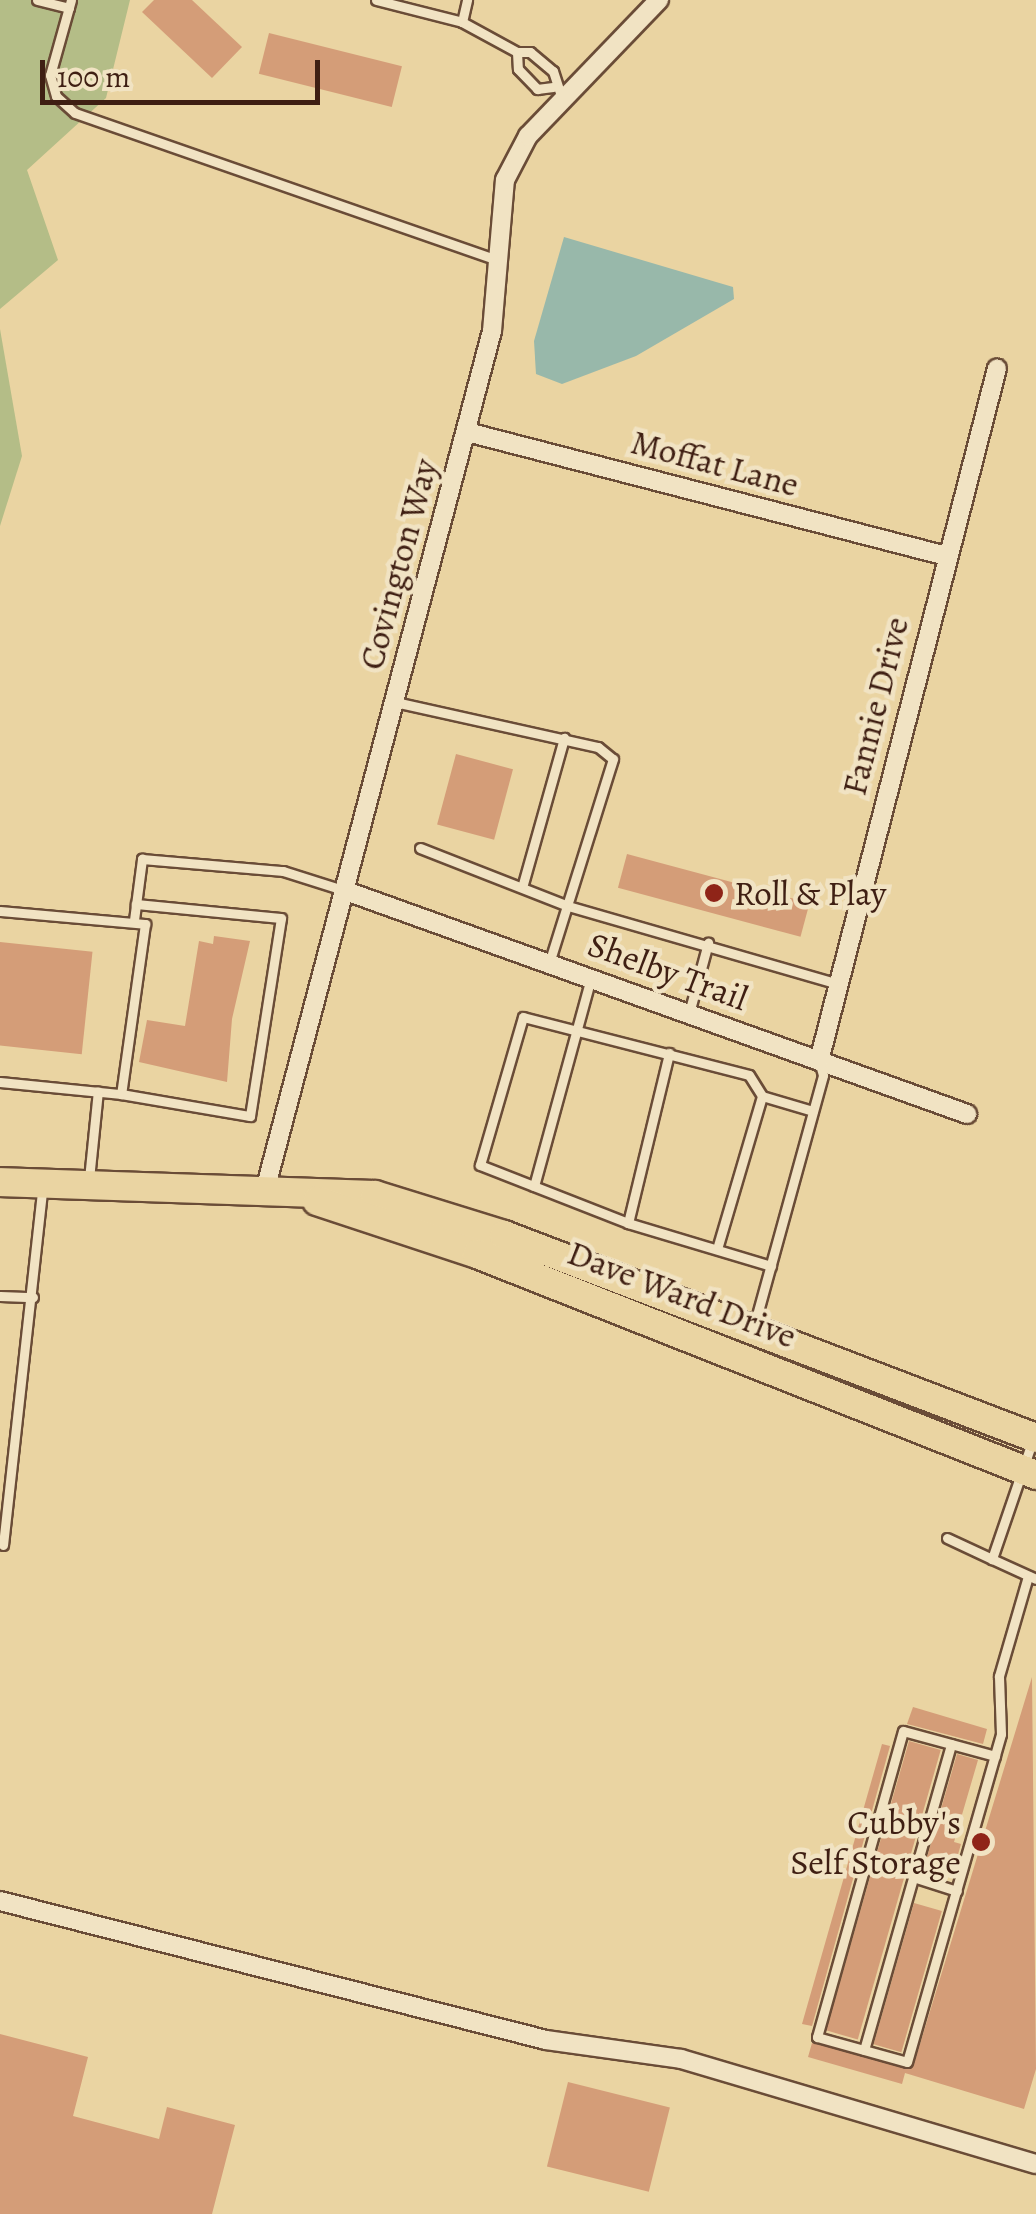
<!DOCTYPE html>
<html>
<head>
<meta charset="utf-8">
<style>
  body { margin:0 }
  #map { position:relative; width:1036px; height:2214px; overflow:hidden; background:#ead4a2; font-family:Alegreya,serif }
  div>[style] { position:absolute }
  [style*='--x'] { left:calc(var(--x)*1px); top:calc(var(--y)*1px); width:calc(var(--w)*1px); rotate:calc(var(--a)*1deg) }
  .green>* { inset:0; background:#b4bd87 }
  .water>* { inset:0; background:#98b8aa }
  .building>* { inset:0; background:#d49d78; transform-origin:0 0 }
  .roads { filter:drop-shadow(2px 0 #6a4c37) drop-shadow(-2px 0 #6a4c37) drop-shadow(0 2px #6a4c37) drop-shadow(0 -2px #6a4c37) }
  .service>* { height:9px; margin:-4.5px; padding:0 4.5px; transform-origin:4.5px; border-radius:4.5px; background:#f1e3c3 }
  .minor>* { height:18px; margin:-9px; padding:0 9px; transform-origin:9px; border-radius:9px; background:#f1e3c3 }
  .primary>* { height:28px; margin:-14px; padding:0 14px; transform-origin:14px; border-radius:14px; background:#ead4a2 }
  .dots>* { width:28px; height:28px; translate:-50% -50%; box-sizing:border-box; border:5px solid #f1e3c3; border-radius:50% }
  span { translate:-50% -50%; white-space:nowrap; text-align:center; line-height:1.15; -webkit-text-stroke:9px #f1e3c3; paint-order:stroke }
  .street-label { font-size:35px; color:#3f1f13 }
  .poi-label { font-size:35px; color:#3f1f13 }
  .left { translate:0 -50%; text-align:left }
  .right { translate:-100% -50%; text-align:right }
  .scale { position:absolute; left:40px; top:60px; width:280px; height:45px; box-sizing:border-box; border:5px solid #3f1f13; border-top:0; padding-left:12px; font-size:30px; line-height:35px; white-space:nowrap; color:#3f1f13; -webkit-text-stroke:8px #f1e3c3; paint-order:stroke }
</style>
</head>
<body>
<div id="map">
  <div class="green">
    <i style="clip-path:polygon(0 0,130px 0,106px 98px,27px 170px,58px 260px,0 309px)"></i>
    <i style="clip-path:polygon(0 329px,22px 456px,0 526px)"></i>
  </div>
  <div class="water">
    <i style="clip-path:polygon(564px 237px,733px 287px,734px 299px,636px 356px,562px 384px,536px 374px,534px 341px)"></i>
  </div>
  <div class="building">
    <i style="clip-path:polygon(154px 0,192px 0,242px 47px,212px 78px,142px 12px)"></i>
    <i style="left:269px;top:33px;width:137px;height:42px;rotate:14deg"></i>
    <i style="left:456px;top:754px;width:59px;height:73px;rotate:15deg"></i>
    <i style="left:627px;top:854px;width:189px;height:35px;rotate:15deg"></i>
    <i style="clip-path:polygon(214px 936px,250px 941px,232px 1019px,227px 1082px,139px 1062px,147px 1020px,185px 1026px,199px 941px,213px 944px)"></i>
    <i style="left:0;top:942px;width:93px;height:103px;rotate:6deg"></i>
    <i style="clip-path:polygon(1032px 1677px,1036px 2069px,1024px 2109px,905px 2073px,902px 2084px,808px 2057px,812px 2043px,913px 2067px)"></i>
    <i style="clip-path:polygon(913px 1707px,987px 1729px,983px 1744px,907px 1724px)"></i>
    <i style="left:909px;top:1741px;width:33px;height:301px;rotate:16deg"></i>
    <i style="clip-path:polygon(882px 1744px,890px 1746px,812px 2026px,802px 2024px)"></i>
    <i style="clip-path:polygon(957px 1754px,978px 1760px,954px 1842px,961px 1844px,955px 1865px,927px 1857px)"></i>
    <i style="left:914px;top:1903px;width:29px;height:147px;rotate:16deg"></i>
    <i style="clip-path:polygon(0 2034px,88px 2057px,73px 2116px,159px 2139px,167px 2107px,235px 2125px,212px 2214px,0 2214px)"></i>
    <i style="left:568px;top:2082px;width:105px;height:87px;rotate:14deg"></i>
  </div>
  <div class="roads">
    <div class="service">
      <i style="--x:37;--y:0;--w:33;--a:14"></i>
      <i style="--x:71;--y:0;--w:78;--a:105.6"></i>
      <i style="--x:50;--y:75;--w:22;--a:74"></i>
      <i style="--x:56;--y:96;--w:25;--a:42"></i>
      <i style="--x:75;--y:113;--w:445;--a:19.2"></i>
      <i style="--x:376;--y:0;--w:89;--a:14.3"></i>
      <i style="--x:462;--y:22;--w:63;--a:28.6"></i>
      <i style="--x:517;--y:52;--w:13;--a:0"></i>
      <i style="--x:530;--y:52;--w:30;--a:40"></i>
      <i style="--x:553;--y:71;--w:28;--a:72"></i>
      <i style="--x:462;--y:22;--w:23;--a:-77"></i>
      <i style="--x:517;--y:52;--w:17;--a:87"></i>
      <i style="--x:518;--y:69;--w:28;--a:46"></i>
      <i style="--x:537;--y:89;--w:16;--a:-7"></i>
      <i style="--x:395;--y:702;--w:208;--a:12.5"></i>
      <i style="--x:598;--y:747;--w:19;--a:39"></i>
      <i style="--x:613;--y:759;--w:214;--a:107.4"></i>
      <i style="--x:420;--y:848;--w:159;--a:21.4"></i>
      <i style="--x:568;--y:906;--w:281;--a:16.1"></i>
      <i style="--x:523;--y:884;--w:152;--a:-74.3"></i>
      <i style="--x:0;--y:911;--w:146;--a:5.1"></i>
      <i style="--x:145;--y:924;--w:172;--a:98"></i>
      <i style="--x:134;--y:920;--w:62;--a:-82.5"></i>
      <i style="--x:142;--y:859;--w:142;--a:4.9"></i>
      <i style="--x:283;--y:871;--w:63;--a:17.6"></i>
      <i style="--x:689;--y:1013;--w:73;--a:-74.8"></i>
      <i style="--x:0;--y:1082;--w:122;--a:5.7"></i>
      <i style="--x:121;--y:1094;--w:131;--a:9.7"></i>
      <i style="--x:250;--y:1116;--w:200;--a:-81.1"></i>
      <i style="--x:281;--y:918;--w:146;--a:-174.5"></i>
      <i style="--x:89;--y:1179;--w:88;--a:-84.2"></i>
      <i style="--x:534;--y:1186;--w:216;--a:-74.7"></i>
      <i style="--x:628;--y:1223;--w:175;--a:-76.4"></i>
      <i style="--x:717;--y:1249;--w:159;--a:-73.6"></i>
      <i style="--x:771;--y:1266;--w:149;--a:-163.3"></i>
      <i style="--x:628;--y:1223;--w:159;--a:-158.6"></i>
      <i style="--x:480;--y:1165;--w:154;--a:-73.8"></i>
      <i style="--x:523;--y:1017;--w:233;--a:14.4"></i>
      <i style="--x:749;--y:1075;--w:25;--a:58"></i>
      <i style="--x:762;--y:1096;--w:53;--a:16.4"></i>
      <i style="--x:0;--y:1296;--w:33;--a:2"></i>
      <i style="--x:754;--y:1326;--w:260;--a:-74.6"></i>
      <i style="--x:823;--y:1075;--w:15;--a:-106"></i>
      <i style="--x:1033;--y:1439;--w:127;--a:108.9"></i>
      <i style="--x:992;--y:1559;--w:48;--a:24.4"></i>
      <i style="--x:947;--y:1538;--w:50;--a:25"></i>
      <i style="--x:3;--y:1545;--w:357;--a:-83.7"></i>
      <i style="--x:995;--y:1756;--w:95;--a:-164.8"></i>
      <i style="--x:903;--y:1731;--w:318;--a:105.7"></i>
      <i style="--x:817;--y:2037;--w:93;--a:15.5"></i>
      <i style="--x:907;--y:2062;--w:341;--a:-74"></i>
      <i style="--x:1001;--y:1734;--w:58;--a:-92"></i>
      <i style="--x:999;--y:1676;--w:104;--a:-73.8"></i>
      <i style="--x:913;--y:1877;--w:46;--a:17.7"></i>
      <i style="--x:864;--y:2050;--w:318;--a:-74.1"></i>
    </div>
    <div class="minor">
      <i style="--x:467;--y:432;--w:496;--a:14.5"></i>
      <i style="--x:346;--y:891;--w:660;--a:19.75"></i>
      <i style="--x:819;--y:1061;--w:715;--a:-75.59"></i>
      <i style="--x:265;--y:1190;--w:888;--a:-75.2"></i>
      <i style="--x:492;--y:331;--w:152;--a:-85.1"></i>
      <i style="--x:505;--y:180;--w:50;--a:-62.4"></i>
      <i style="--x:528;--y:136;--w:189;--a:-46.1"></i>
      <i style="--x:0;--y:1901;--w:563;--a:14.28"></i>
      <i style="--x:546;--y:2040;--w:136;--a:8"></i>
      <i style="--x:681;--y:2059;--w:370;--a:16.5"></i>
    </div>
    <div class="primary">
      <i style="--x:0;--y:1182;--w:375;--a:2"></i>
      <i style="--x:375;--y:1195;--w:135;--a:17.2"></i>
      <i style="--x:504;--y:1235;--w:569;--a:20.89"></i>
      <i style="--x:317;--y:1201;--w:169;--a:18.3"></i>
      <i style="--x:477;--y:1254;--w:601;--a:21.57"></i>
    </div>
  </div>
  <div class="dots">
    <i style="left:714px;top:893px;background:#8f2418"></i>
    <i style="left:981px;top:1842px;background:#8f2418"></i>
  </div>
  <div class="street-label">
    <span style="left:715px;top:463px;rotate:15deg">Moffat Lane</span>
    <span style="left:398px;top:564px;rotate:-75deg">Covington Way</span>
    <span style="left:875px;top:706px;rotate:-76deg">Fannie Drive</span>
    <span style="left:668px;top:971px;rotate:20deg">Shelby Trail</span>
    <span style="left:682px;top:1294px;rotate:21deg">Dave Ward Drive</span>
  </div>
  <div class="poi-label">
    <span class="left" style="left:734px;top:893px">Roll &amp; Play</span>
    <span class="right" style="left:961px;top:1842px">Cubby's<br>Self Storage</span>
  </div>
  <div class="scale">100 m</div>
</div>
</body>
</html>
